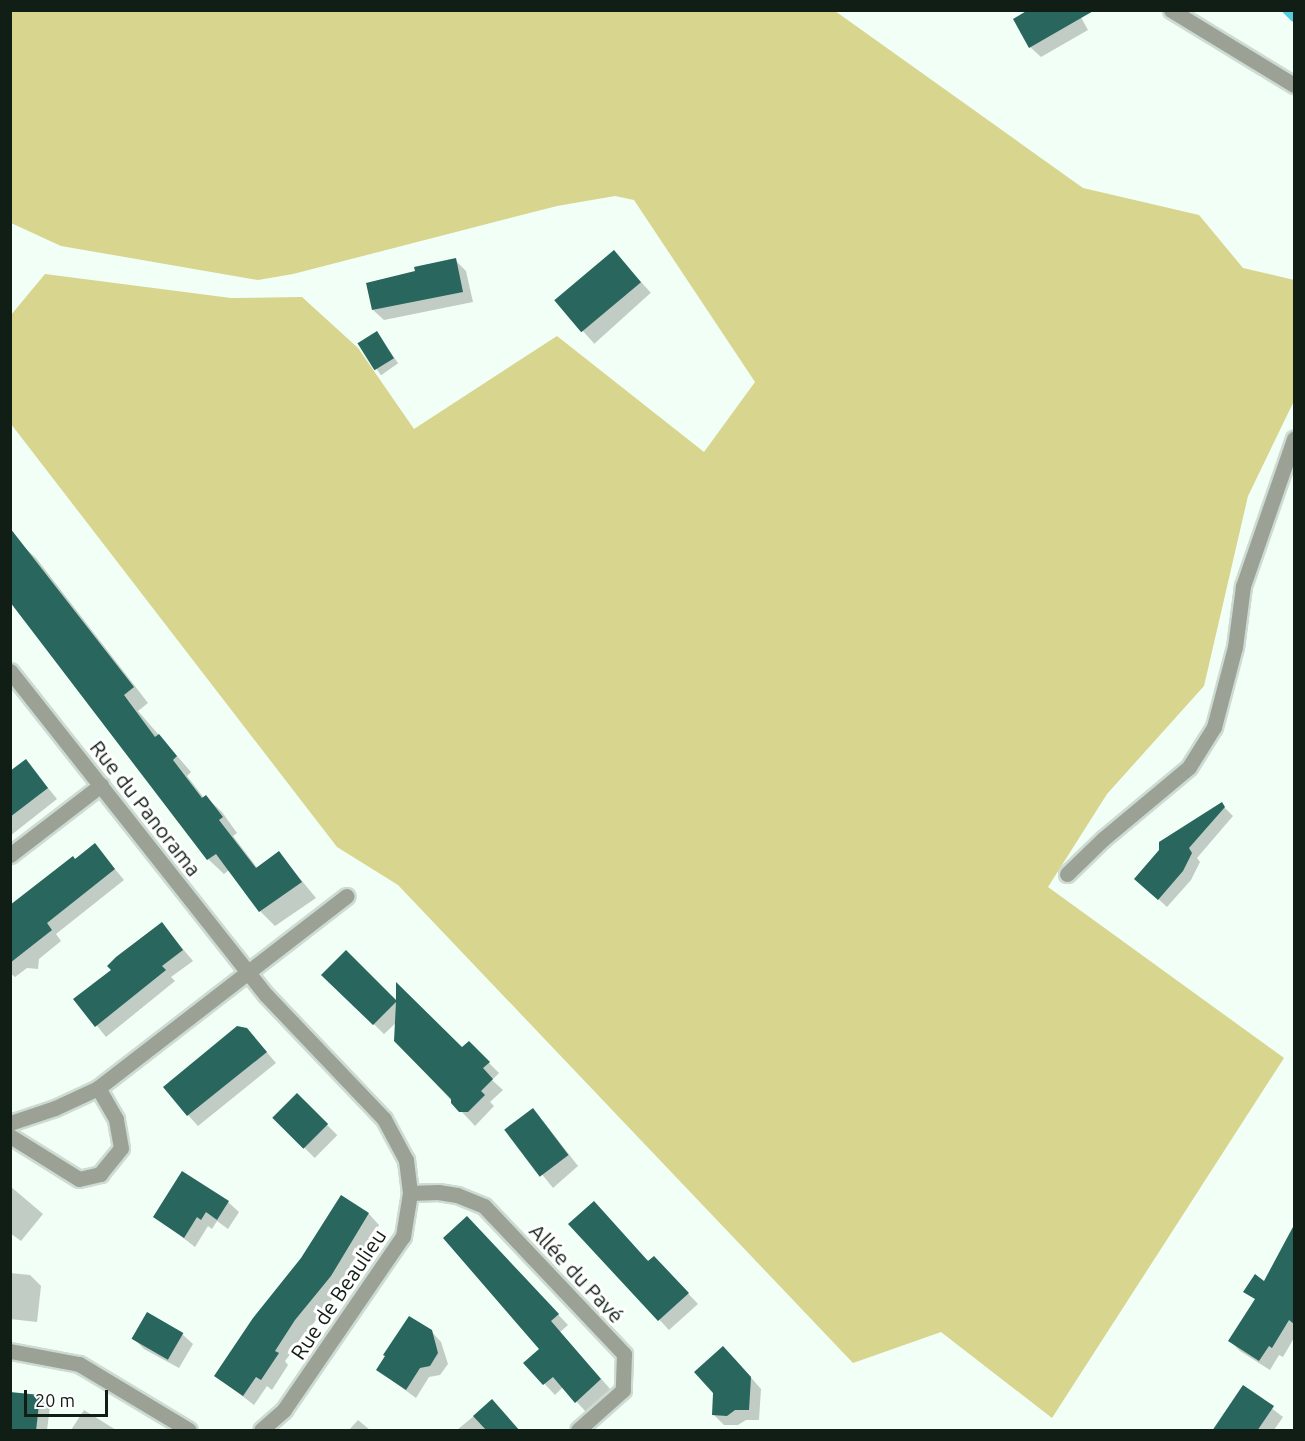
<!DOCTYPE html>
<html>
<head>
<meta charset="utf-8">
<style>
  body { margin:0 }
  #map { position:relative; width:1305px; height:1441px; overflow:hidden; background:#f1fff6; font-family:Ubuntu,sans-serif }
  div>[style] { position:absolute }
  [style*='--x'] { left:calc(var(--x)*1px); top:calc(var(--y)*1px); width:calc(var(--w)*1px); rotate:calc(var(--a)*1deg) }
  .green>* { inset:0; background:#d7d58e }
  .shadow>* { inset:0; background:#0003; transform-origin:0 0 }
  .stream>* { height:8px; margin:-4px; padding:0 4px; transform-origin:4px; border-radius:4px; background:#56cdde }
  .building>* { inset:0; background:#29665d; transform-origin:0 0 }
  .roads { filter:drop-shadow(2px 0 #cddbd2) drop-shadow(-2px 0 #cddbd2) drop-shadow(0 2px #cddbd2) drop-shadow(0 -2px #cddbd2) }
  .street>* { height:15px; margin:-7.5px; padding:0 7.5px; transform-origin:7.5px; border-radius:7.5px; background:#9ba295 }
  span { translate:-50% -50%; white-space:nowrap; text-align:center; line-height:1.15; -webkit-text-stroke:6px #fff; paint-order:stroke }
  .street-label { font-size:21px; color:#111e16 }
  .frame { position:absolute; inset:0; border:12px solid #111e16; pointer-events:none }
  .scale { position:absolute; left:24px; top:1390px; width:84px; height:27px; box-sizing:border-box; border:3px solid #111e16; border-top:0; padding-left:8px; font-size:18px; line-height:21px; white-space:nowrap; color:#111e16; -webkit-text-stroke:4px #fff; paint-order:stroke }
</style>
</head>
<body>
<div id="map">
  <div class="green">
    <i style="clip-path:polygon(11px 10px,835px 11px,1083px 188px,1199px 215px,1243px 268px,1294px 280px,1294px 401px,1248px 496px,1204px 686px,1107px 794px,1048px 887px,1284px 1058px,1052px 1418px,941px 1332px,853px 1363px,398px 885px,337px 847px,11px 424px,11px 315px,45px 274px,231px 298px,302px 297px,358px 348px,414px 429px,557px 336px,704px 452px,755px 382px,634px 200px,615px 196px,557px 206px,293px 274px,258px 280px,61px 246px,11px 223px)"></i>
  </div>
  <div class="shadow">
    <i style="clip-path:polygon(1077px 10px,1088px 30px,1041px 57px,1030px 47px)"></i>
    <i style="left:614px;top:252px;width:55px;height:76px;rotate:48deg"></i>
    <i style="clip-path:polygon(455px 260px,466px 271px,473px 302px,384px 320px,373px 310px)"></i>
    <i style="left:377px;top:333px;width:37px;height:21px;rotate:55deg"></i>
    <i style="clip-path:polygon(20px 543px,36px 558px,148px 703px,138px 711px,191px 772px,187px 776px,204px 798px,206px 797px,222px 812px,237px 833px,233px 836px,258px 869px,279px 853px,316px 898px,275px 926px,260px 911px,229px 870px,224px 874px,208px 859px)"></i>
    <i style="clip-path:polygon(26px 761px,57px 799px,10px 836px,10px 773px)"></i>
    <i style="clip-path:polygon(1221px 804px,1233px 816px,1197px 858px,1200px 862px,1191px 880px,1167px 907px,1145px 887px)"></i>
    <i style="clip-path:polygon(95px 845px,124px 880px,56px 934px,61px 941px,39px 959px,38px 969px,27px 968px,15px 977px,10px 973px,10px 907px)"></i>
    <i style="clip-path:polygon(162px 924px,193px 961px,171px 977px,175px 981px,106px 1037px,76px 1000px,113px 971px)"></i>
    <i style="clip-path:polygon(346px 952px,397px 1003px,462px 1049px,469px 1043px,499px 1073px,492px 1080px,503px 1090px,490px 1102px,494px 1106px,475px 1126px,396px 1041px,397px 1022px,384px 1034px,323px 975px)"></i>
    <i style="clip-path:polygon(247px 1029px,276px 1063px,198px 1126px,188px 1115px)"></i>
    <i style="left:297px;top:1095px;width:57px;height:32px;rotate:45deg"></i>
    <i style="clip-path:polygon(543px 1121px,578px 1166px,553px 1188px,508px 1132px)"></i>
    <i style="clip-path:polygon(182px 1173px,228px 1202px,239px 1212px,228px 1229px,217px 1221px,212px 1229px,208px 1226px,195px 1247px,155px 1216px)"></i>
    <i style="clip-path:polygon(10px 1186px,43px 1214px,21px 1241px,10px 1233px)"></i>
    <i style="clip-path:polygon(342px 1197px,369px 1214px,379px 1225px,341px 1287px,285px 1361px,288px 1365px,272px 1390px,267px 1386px,254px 1405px,216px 1376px,302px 1259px)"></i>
    <i style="clip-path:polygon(570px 1224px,664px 1268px,698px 1304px,669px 1330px)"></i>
    <i style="clip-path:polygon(1294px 1228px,1294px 1338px,1283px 1357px,1279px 1355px,1270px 1370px,1240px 1351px,1230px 1341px,1256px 1300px)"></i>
    <i style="clip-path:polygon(478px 1229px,568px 1325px,560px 1332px,611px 1390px,586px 1412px,563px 1387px,555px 1395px,525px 1363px,541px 1349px)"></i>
    <i style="clip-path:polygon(10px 1273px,30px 1275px,41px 1286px,37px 1322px,10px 1319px)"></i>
    <i style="clip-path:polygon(431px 1331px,441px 1342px,448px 1364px,440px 1375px,429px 1377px,416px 1398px,378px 1370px)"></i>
    <i style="clip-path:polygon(182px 1334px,193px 1344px,179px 1368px,144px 1349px,133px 1338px)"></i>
    <i style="clip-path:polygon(734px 1358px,761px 1389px,759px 1420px,746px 1420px,738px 1425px,724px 1425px,713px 1414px)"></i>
    <i style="clip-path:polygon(1244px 1387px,1283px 1417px,1274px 1430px,1214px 1430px)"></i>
    <i style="clip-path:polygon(10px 1393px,39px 1396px,50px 1407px,47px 1430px,10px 1430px)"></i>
    <i style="clip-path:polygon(492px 1401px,519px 1430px,457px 1430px)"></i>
    <i style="clip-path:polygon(84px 1410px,116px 1430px,71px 1430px)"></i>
    <i style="clip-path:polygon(358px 1420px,370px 1430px,349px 1430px)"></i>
  </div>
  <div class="stream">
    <i style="--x:1286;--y:10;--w:11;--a:45"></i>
  </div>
  <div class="building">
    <i style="clip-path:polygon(1028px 10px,1095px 10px,1029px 48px,1013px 19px)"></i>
    <i style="left:614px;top:250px;width:42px;height:78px;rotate:50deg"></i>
    <i style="clip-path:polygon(456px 258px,463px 292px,372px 310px,366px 283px,415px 271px,414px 267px)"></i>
    <i style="left:377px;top:331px;width:32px;height:23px;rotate:58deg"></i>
    <i style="clip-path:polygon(10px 528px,134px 687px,124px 695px,155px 737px,159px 734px,177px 756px,173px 760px,202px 798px,206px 795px,223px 817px,219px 820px,256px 868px,279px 851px,302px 882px,259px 912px,216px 854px,207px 860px,10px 602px)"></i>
    <i style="clip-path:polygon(26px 759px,48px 788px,10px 817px,10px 771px)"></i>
    <i style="clip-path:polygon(1222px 802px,1225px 807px,1189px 848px,1192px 853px,1183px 871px,1158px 900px,1134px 879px,1159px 850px,1159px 842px)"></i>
    <i style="clip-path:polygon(95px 843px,115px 869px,47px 923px,52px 930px,10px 963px,10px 905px,73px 856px,75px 859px)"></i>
    <i style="clip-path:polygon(162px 922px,183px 950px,162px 966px,166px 970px,95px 1027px,73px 999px,111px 970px,107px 966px,116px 957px)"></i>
    <i style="clip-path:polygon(346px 950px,396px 1000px,396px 982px,462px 1047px,469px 1041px,490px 1062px,483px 1068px,493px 1079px,481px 1091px,485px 1095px,468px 1112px,459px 1112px,451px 1103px,451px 1099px,394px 1041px,396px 1002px,373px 1025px,321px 975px)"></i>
    <i style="clip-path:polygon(237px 1026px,247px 1028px,267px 1052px,187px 1116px,163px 1087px)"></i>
    <i style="left:297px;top:1093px;width:44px;height:35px;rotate:45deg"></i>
    <i style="left:533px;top:1108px;width:59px;height:36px;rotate:53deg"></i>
    <i style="clip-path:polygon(182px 1171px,229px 1201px,217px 1220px,206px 1212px,201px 1220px,197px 1217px,184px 1238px,153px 1217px)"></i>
    <i style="clip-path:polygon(341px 1195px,369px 1213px,331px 1276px,295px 1320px,275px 1351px,279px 1353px,261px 1380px,256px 1377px,243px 1396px,214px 1376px,253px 1318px,301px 1258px)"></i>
    <i style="clip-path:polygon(594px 1201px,648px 1261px,654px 1256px,689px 1293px,658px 1321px,568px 1224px)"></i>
    <i style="clip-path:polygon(467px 1216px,559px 1314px,551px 1321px,601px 1379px,575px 1403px,553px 1377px,543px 1385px,523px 1363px,539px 1349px,443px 1238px)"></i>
    <i style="clip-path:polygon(1294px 1225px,1294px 1324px,1289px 1320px,1272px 1348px,1269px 1346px,1259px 1361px,1228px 1341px,1255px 1299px,1243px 1292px,1255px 1274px,1264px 1281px)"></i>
    <i style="left:147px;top:1312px;width:42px;height:31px;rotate:30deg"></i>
    <i style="clip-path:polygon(409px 1316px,432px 1330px,438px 1353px,430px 1366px,420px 1368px,406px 1390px,376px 1370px,385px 1356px,383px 1355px)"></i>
    <i style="clip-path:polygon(723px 1346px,751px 1377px,749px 1410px,735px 1410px,727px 1416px,712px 1415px,713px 1393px,694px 1372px)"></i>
    <i style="clip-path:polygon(1243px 1385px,1274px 1406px,1257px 1431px,1212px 1431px)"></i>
    <i style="clip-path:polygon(10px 1392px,40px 1395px,36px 1431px,10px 1429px)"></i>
    <i style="clip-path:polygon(492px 1399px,520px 1431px,487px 1431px,473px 1416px)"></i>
  </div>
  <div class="roads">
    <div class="street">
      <i style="--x:1171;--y:10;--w:144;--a:31.4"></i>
      <i style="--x:10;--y:671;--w:413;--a:51.7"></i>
      <i style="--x:266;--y:995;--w:171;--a:46.4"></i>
      <i style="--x:384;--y:1119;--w:47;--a:61.8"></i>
      <i style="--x:406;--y:1160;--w:33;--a:83"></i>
      <i style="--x:410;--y:1193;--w:44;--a:99.2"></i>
      <i style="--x:403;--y:1236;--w:211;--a:124.4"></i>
      <i style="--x:284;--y:1410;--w:30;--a:139"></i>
      <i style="--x:10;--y:855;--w:115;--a:-37.6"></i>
      <i style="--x:1067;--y:874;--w:50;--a:-44.2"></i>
      <i style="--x:1103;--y:839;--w:112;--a:-39.9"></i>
      <i style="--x:1189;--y:767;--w:47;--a:-58"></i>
      <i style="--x:1214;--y:727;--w:83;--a:-75.3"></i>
      <i style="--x:1235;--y:647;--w:62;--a:-82.5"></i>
      <i style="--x:1243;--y:586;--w:156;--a:-70.9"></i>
      <i style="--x:10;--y:1123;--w:47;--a:-18.4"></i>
      <i style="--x:55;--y:1108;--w:47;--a:-24.9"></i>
      <i style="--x:98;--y:1088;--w:314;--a:-37.7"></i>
      <i style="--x:10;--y:1136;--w:81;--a:31.9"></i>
      <i style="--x:79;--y:1179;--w:22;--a:-13"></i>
      <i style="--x:100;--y:1174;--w:33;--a:-51"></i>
      <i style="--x:121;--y:1148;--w:29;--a:-100"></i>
      <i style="--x:116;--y:1119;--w:36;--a:-120"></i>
      <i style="--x:410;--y:1193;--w:28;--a:-2"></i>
      <i style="--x:438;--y:1192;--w:19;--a:9"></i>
      <i style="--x:457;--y:1195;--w:29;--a:22"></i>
      <i style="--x:484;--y:1206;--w:204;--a:46.6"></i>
      <i style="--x:624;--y:1354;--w:36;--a:92"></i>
      <i style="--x:623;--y:1390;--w:60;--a:138.4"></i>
      <i style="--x:10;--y:1351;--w:70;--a:10.7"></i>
      <i style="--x:79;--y:1364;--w:128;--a:31"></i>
    </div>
  </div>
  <div class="street-label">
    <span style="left:146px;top:808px;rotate:52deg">Rue du Panorama</span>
    <span style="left:577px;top:1273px;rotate:47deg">Allée du Pavé</span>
    <span style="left:338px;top:1294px;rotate:-56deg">Rue de Beaulieu</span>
  </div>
  <div class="frame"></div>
  <div class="scale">20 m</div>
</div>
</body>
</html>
